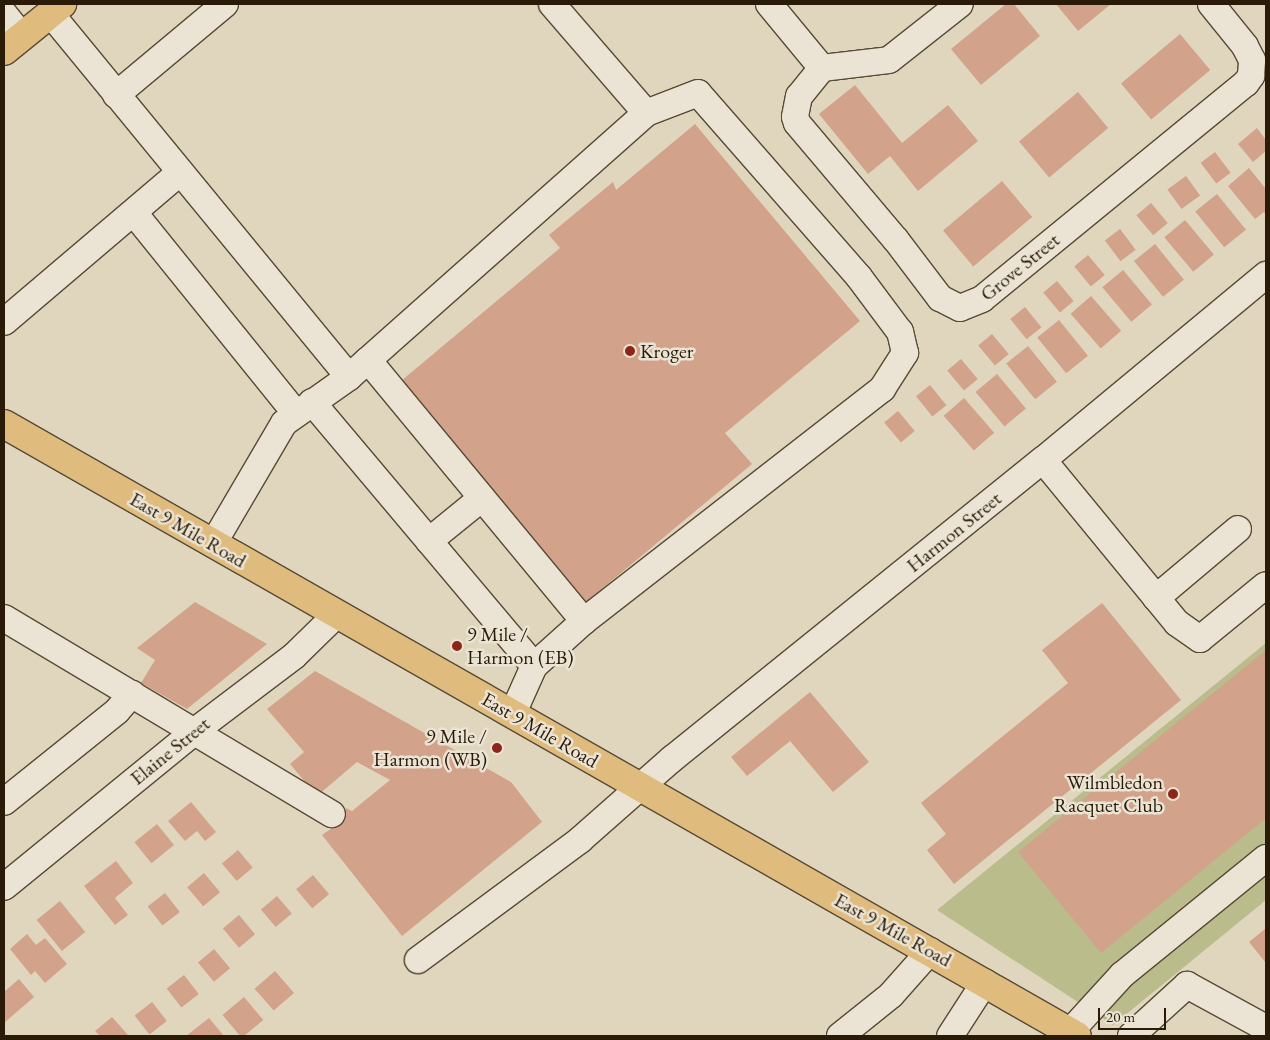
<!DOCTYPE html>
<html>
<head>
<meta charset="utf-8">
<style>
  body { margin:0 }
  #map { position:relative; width:1270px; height:1040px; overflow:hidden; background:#e0d6bd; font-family:"EB Garamond",serif }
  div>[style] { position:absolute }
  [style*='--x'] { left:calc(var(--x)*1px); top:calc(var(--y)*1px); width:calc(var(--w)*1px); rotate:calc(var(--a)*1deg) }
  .green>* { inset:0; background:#babc8c }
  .building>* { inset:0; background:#d2a28a; transform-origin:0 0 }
  .roads { filter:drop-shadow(1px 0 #574a35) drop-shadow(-1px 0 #574a35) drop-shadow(0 1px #574a35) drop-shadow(0 -1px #574a35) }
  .minor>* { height:26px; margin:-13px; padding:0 13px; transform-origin:13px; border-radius:13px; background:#ebe4d4 }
  .major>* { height:28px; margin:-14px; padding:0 14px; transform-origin:14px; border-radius:14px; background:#e0bb7e }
  .dots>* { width:14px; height:14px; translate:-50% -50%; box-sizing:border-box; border:2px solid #ebe4d4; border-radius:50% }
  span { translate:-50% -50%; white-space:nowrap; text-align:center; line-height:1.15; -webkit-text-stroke:5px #ebe4d4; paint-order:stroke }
  .street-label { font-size:20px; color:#291b08 }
  .poi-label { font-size:20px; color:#291b08 }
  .left { translate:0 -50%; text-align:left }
  .right { translate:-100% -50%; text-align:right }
  .frame { position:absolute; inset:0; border:5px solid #291b08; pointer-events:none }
  .scale { position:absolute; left:1098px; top:1008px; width:68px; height:22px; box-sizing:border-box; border:2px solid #291b08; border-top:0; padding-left:6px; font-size:15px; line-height:18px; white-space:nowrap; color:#291b08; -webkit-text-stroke:4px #ebe4d4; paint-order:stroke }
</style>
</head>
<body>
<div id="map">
  <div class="green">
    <i style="clip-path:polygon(1266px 643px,1266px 900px,1113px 1025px,937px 910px)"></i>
  </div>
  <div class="building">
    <i style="clip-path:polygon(1006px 4px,1014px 4px,1040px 36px,981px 85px,951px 49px)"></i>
    <i style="clip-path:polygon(1056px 4px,1111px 4px,1078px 31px)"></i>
    <i style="left:1180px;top:34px;width:47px;height:77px;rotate:50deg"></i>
    <i style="clip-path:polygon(855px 85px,902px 143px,948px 105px,978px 141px,918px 191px,890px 156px,868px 174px,819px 114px)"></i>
    <i style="left:1078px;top:92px;width:47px;height:77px;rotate:50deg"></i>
    <i style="clip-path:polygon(695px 124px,860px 321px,725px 433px,752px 464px,586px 602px,401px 381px,560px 248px,549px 235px,613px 182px,616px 190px)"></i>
    <i style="clip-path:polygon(1257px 128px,1266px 140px,1266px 151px,1253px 162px,1238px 144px)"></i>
    <i style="left:1215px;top:152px;width:26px;height:18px;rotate:53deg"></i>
    <i style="clip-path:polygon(1249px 168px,1266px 189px,1266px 215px,1264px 212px,1255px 219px,1228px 186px)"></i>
    <i style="left:1186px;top:176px;width:24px;height:23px;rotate:54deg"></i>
    <i style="left:1002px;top:181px;width:47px;height:77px;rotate:50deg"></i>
    <i style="left:1217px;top:194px;width:46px;height:28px;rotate:51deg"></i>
    <i style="left:1151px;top:203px;width:26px;height:19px;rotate:50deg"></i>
    <i style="left:1185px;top:220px;width:45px;height:27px;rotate:50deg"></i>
    <i style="left:1120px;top:229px;width:26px;height:19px;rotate:53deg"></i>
    <i style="left:1155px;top:244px;width:46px;height:27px;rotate:51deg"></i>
    <i style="left:1088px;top:255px;width:26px;height:18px;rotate:50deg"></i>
    <i style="left:1123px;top:270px;width:45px;height:27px;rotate:50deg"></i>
    <i style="left:1057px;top:281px;width:26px;height:18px;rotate:50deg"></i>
    <i style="left:1091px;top:296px;width:46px;height:27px;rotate:49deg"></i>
    <i style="left:1025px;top:307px;width:26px;height:19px;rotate:51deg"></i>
    <i style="left:1059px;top:320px;width:46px;height:28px;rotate:51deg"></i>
    <i style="left:992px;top:334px;width:26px;height:18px;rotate:50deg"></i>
    <i style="left:1028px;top:346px;width:46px;height:28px;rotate:51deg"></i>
    <i style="left:961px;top:359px;width:26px;height:18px;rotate:50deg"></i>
    <i style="left:997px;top:374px;width:45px;height:28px;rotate:50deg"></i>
    <i style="left:930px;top:385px;width:26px;height:18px;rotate:51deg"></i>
    <i style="left:964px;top:398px;width:46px;height:27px;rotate:49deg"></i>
    <i style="left:898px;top:411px;width:26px;height:18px;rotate:50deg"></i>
    <i style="clip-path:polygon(195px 602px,267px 644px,187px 709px,141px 683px,155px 660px,137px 648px)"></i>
    <i style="clip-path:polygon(1102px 603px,1181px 700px,954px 884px,927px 850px,946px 834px,921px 803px,1068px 683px,1042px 650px)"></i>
    <i style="clip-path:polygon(1266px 650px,1266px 818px,1101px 953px,1018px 852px)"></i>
    <i style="clip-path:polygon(315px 671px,511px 782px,542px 822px,402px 936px,322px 835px,338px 824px,346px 808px,352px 811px,390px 780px,357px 762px,317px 796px,290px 764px,304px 752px,267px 709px)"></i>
    <i style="clip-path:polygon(810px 692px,869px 762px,833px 792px,790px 741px,747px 776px,731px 757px)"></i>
    <i style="clip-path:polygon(191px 802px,216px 832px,205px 841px,197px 831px,185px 841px,168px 821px)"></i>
    <i style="left:157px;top:824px;width:27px;height:29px;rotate:51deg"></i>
    <i style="left:238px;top:850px;width:23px;height:21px;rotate:50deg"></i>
    <i style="clip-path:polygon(116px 861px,133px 883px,115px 898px,128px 915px,115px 925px,84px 886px)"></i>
    <i style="left:204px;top:873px;width:25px;height:22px;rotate:50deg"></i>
    <i style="left:313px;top:875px;width:25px;height:22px;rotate:50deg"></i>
    <i style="left:165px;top:893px;width:24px;height:22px;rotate:52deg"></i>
    <i style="left:277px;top:896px;width:23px;height:21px;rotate:50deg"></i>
    <i style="left:60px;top:901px;width:40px;height:30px;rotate:51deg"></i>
    <i style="left:239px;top:915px;width:25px;height:21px;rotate:50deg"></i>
    <i style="clip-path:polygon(1266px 928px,1266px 963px,1249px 942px)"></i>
    <i style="clip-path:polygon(27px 934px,36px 945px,45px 938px,67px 964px,45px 983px,35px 971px,31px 975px,10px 949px)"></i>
    <i style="left:214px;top:949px;width:25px;height:21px;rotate:50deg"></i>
    <i style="left:275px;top:971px;width:29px;height:27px;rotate:49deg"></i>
    <i style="left:184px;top:975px;width:24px;height:22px;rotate:52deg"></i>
    <i style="clip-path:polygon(19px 979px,34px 997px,4px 1023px,4px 992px)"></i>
    <i style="left:244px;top:997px;width:30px;height:28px;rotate:50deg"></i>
    <i style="left:152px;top:1002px;width:24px;height:22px;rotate:52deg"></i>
    <i style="clip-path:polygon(112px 1017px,128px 1035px,127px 1036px,100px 1036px,95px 1031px)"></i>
    <i style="clip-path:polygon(209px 1018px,224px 1036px,186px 1036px)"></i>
  </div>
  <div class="roads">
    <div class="minor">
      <i style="--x:769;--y:4;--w:83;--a:50.4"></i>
      <i style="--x:822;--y:68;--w:67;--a:-6.8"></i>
      <i style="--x:889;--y:60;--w:90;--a:-38.3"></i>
      <i style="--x:50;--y:13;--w:471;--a:50.6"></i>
      <i style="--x:4;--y:14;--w:28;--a:51"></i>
      <i style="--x:822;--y:68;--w:36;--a:129"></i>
      <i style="--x:799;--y:96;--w:21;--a:101"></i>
      <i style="--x:795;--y:117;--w:6;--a:72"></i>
      <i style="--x:797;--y:123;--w:153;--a:49.8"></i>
      <i style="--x:896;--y:240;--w:73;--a:52.8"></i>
      <i style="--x:940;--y:298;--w:22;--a:27"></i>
      <i style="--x:960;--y:308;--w:24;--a:-22"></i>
      <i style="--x:982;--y:299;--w:341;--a:-39.3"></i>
      <i style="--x:1246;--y:83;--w:9;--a:-54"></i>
      <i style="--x:1251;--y:76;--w:16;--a:-86"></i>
      <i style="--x:1252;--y:60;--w:16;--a:-117"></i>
      <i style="--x:1245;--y:46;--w:54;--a:-129"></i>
      <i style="--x:116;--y:95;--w:142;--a:-39.9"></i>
      <i style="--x:134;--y:213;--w:258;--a:51.1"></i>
      <i style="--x:4;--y:322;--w:231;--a:-40.4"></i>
      <i style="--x:368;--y:360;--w:339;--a:50.4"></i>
      <i style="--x:312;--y:402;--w:345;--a:49.9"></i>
      <i style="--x:534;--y:666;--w:51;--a:114.1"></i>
      <i style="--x:1043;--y:460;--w:211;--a:50.6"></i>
      <i style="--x:1177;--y:623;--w:28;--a:35"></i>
      <i style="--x:1200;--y:639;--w:85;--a:-39.3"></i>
      <i style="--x:429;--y:541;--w:68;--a:-39.1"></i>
      <i style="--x:213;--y:544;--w:140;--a:-59.6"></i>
      <i style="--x:284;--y:423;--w:80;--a:-35.3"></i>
      <i style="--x:349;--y:377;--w:397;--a:-41.6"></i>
      <i style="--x:646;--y:113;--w:144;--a:-130.8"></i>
      <i style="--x:1156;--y:598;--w:107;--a:-40.1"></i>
      <i style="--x:4;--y:618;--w:382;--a:30.9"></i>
      <i style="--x:534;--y:666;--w:67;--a:-42"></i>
      <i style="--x:584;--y:621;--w:378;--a:-37.9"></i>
      <i style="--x:882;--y:389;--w:43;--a:-57.4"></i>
      <i style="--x:905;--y:353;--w:22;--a:-103"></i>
      <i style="--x:900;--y:332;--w:69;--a:-126.7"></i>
      <i style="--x:859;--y:277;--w:244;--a:-131.2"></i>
      <i style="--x:698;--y:93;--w:56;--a:159"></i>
      <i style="--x:4;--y:802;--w:145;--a:-38.8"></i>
      <i style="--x:117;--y:711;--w:23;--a:-49"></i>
      <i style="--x:4;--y:887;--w:247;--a:-39.2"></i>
      <i style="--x:195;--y:731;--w:124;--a:-37.1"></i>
      <i style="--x:294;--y:656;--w:59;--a:-44.3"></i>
      <i style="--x:418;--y:960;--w:202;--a:-36.5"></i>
      <i style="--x:580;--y:840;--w:123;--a:-41.4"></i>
      <i style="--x:672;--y:759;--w:476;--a:-38.9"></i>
      <i style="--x:1043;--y:460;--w:290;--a:-39.7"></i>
      <i style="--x:1070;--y:1032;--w:77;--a:-47.6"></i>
      <i style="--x:1122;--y:975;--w:186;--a:-39.1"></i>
      <i style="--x:840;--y:1036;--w:65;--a:-38.8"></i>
      <i style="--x:891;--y:995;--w:59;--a:-48.4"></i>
      <i style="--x:950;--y:1036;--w:64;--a:-57.1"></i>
      <i style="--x:1131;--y:1036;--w:76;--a:-42.3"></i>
      <i style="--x:1187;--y:985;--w:90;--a:28.6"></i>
    </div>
    <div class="major">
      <i style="--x:4;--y:51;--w:75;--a:-39"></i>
      <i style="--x:4;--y:424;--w:1235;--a:29.7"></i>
    </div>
  </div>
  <div class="dots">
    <i style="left:630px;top:351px;background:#8f2418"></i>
    <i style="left:457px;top:646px;background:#8f2418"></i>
    <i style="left:497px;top:748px;background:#8f2418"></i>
    <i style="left:1173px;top:794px;background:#8f2418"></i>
  </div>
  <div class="street-label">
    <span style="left:1020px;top:267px;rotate:-39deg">Grove Street</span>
    <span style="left:188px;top:530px;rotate:30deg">East 9 Mile Road</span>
    <span style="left:954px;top:532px;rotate:-39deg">Harmon Street</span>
    <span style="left:540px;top:730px;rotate:30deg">East 9 Mile Road</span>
    <span style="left:170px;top:751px;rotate:-39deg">Elaine Street</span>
    <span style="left:893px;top:930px;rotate:29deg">East 9 Mile Road</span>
  </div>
  <div class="poi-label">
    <span class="left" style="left:640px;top:351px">Kroger</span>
    <span class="left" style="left:467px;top:646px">9 Mile /<br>Harmon (EB)</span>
    <span class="right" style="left:487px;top:748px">9 Mile /<br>Harmon (WB)</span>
    <span class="right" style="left:1163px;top:794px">Wilmbledon<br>Racquet Club</span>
  </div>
  <div class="frame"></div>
  <div class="scale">20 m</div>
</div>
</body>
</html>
